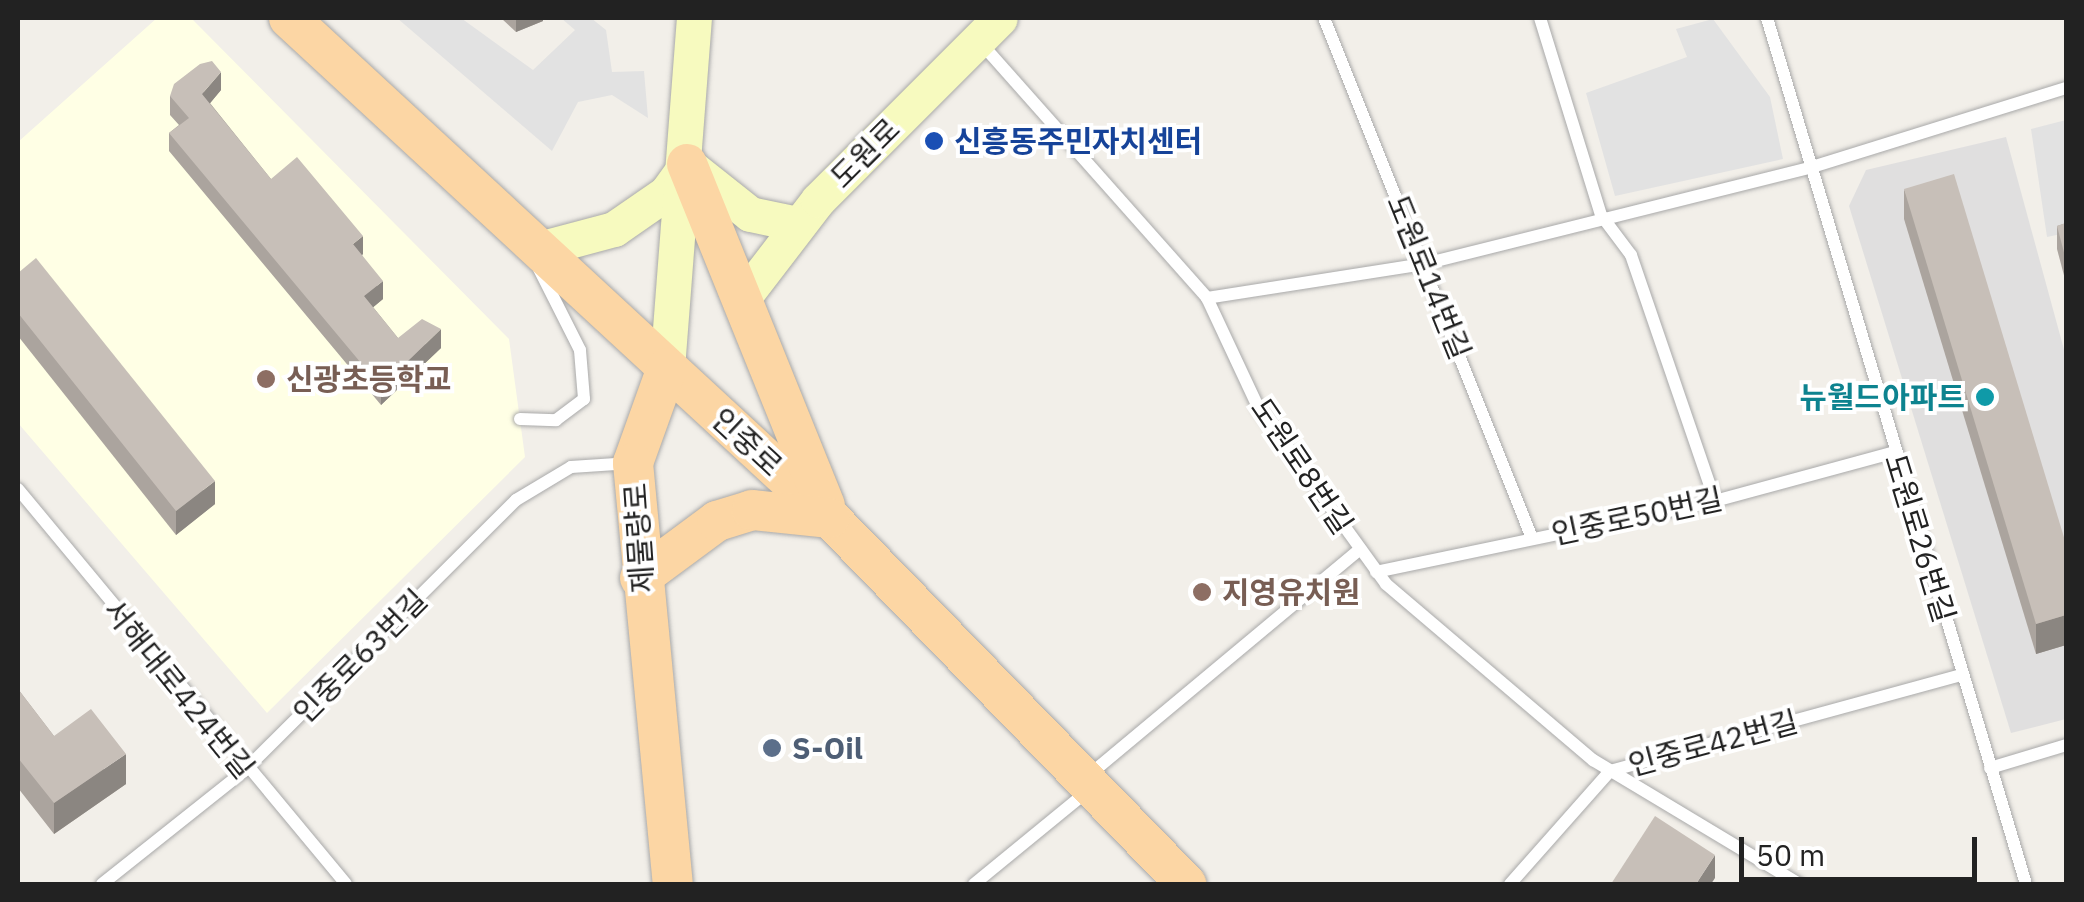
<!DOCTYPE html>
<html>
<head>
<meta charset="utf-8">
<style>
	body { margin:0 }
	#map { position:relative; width:2084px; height:902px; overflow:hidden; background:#f2efe9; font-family:"IBM Plex Sans","Noto Sans KR",sans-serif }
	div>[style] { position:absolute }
	.residential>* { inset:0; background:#e0dfdf }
	.education>* { inset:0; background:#ffffe5 }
	.parking>* { inset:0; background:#e2e2e2 }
	.roads { filter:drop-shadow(0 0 2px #a9a9a9) drop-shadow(0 0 2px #a9a9a9) }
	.lane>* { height:12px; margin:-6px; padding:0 6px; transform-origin:6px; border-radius:6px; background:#fff }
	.secondary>* { height:35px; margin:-17.5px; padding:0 17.5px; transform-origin:17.5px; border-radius:17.5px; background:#f7fabf }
	.primary>* { height:40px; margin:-20px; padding:0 20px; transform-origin:20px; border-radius:20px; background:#fcd6a4 }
	.wall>* { inset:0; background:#aba49e }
	.shaded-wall>* { inset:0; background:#8b8681 }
	.building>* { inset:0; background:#c7bfb8 }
	.dots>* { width:28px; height:28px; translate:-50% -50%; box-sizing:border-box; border:5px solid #fff; border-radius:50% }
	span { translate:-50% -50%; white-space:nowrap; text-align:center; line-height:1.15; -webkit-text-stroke:8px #fff; paint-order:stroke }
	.transit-label { font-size:30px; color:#164399; font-weight:700 }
	.left { translate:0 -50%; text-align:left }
	.street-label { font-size:30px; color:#222 }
	.education-label { font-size:30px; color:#785e54; font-weight:700 }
	.culture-label { font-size:30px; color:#0d838f; font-weight:700 }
	.right { translate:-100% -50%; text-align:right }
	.service-label { font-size:30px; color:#4e5e75; font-weight:700 }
	.frame { position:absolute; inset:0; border:20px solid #222; pointer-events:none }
	.scale { position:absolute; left:1739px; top:837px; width:238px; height:45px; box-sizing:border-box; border:5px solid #222; border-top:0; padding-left:12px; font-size:30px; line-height:35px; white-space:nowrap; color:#222; -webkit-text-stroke:8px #fff; paint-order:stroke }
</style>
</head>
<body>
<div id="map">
	<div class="residential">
		<i style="clip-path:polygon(2006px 137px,2066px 357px,2066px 719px,2011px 733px,1849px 206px,1866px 170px)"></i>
	</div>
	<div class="education">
		<i style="clip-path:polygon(157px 18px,191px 18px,509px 339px,525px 457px,267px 713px,18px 423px,18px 142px)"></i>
	</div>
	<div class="parking">
		<i style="clip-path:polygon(397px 18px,461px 18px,533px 70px,575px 30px,561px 18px,591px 18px,606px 30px,612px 72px,644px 71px,648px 118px,612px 95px,578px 102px,552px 151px)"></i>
		<i style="clip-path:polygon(1713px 19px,1770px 97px,1783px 159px,1615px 196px,1586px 93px,1687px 57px,1676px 29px)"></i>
		<i style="clip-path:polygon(2066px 120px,2066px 233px,2047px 237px,2031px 129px)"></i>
	</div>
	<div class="roads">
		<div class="lane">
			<i style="left:1324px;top:18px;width:560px;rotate:68.2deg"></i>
			<i style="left:1540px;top:18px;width:206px;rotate:72.8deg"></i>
			<i style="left:1601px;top:215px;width:50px;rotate:53.1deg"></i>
			<i style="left:1631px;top:255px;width:260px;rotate:71.1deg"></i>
			<i style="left:1767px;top:18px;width:904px;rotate:73.35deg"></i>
			<i style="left:980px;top:42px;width:342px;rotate:48.4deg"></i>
			<i style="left:1207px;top:298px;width:120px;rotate:64.9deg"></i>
			<i style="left:1258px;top:407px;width:218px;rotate:54.1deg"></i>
			<i style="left:1386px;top:584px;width:272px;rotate:40.4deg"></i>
			<i style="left:1593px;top:760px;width:240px;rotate:31deg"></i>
			<i style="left:1207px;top:298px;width:220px;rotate:-8.9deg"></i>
			<i style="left:1424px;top:264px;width:397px;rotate:-14deg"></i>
			<i style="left:1809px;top:168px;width:269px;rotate:-17.3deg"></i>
			<i style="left:520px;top:419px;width:36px;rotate:2deg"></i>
			<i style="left:556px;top:420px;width:35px;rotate:-37deg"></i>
			<i style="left:584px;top:399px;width:49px;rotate:-94.7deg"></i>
			<i style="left:580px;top:350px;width:91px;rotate:-116.8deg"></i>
			<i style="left:18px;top:489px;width:513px;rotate:50.29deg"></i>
			<i style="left:1376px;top:572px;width:346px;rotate:-11.8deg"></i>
			<i style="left:1715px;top:501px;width:187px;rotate:-15.2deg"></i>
			<i style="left:1990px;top:768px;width:79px;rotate:-16.8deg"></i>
			<i style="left:1089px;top:775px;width:353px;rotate:-39.8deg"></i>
			<i style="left:102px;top:884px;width:181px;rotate:-38.5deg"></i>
			<i style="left:244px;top:771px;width:384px;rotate:-44.9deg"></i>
			<i style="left:516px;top:500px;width:64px;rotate:-31deg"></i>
			<i style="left:571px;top:467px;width:60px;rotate:-3.8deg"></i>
			<i style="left:974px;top:884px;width:149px;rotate:-39.3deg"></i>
			<i style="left:1510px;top:884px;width:151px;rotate:-48.5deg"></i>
			<i style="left:1610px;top:771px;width:365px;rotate:-15.3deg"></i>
		</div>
		<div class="secondary">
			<i style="left:687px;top:164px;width:80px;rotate:38.4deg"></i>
			<i style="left:750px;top:214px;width:48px;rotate:12deg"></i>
			<i style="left:539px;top:249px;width:78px;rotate:-14.9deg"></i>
			<i style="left:614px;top:229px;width:63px;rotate:-34.7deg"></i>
			<i style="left:666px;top:193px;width:36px;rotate:-54deg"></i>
			<i style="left:742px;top:299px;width:125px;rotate:-52.5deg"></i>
			<i style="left:818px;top:200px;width:257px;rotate:-45deg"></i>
			<i style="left:667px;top:368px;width:351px;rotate:-85.6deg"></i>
		</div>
		<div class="primary">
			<i style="left:289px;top:18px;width:737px;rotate:42.74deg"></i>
			<i style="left:830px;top:518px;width:511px;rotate:45.79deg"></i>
			<i style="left:687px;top:164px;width:368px;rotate:68deg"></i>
			<i style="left:667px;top:368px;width:101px;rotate:109.7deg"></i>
			<i style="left:633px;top:463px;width:423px;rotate:84.6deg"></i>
			<i style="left:640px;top:578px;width:96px;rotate:-36.5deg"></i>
			<i style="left:717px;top:521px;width:37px;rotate:-17deg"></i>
			<i style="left:752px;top:510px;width:78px;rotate:5.9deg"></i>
		</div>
	</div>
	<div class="wall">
		<i style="clip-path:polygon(501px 18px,543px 18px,543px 21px,516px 32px)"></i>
		<i style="clip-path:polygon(221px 90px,210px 103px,271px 179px,363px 254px,362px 255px,383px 299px,373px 307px,398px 338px,441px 348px,381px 405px,169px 151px,169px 133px,179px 125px,170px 115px,170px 96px)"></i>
		<i style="clip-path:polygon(1904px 189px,2066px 544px,2066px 645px,2036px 654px,1904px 219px)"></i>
		<i style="clip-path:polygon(2066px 223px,2066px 283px,2057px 249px,2057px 226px)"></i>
		<i style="clip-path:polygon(18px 273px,215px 504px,176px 535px,18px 336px)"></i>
		<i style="clip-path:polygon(18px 689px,54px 736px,126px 784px,54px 834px,18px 788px)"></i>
	</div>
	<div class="shaded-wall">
		<i style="clip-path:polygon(516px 18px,543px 18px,543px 21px,516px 32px)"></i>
		<i style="clip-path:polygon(221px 72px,221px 90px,202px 113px,202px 94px)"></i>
		<i style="clip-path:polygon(363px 236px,363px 254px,353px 263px,353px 244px)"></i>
		<i style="clip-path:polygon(383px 281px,383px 299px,364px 315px,364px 296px)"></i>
		<i style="clip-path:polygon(441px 329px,441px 348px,381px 405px,381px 387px)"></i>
		<i style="clip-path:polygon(215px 481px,215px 504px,176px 535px,176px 511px)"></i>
		<i style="clip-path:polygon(2066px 615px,2066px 645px,2036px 654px,2036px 624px)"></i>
		<i style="clip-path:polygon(126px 754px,126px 784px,54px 834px,54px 803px)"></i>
		<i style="clip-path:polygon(1715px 855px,1715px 878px,1711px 884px,1696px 884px)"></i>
	</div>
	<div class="building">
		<i style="clip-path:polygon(212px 61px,221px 72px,202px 94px,271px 179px,297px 157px,363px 236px,353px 244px,383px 281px,364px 296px,398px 338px,422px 319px,441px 329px,381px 387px,169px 133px,189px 118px,170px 96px,174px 84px,200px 64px)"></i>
		<i style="clip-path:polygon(1954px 174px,2066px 544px,2066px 615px,2036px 624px,1904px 189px)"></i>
		<i style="clip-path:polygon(2066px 223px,2066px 260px,2057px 226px)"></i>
		<i style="clip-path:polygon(36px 258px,215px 481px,176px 511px,18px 313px,18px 273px)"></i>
		<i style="clip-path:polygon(18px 689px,54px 736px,91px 709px,126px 754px,54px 803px,18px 758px)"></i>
		<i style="clip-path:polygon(1655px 816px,1715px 855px,1696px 884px,1611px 884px)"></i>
	</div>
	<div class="dots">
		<i style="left:934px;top:141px;background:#1a4fb4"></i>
		<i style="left:266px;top:379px;background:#8d6e63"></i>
		<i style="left:1985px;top:397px;background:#0f9aa8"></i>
		<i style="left:1202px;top:592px;background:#8d6e63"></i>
		<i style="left:772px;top:748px;background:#5c6f8a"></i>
	</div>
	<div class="transit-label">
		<span class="left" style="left:954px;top:141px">신흥동주민자치센터</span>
	</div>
	<div class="street-label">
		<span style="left:865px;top:153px;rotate:-45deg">도원로</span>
		<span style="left:1429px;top:277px;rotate:68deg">도원로14번길</span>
		<span style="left:747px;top:442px;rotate:43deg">인중로</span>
		<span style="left:1302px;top:466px;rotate:56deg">도원로8번길</span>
		<span style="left:1637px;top:516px;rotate:-12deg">인중로50번길</span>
		<span style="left:639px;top:538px;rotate:-94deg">제물량로</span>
		<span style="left:1920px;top:538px;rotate:73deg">도원로26번길</span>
		<span style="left:360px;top:656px;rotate:-45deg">인중로63번길</span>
		<span style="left:179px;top:689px;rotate:51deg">서해대로424번길</span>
		<span style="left:1713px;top:743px;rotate:-15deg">인중로42번길</span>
	</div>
	<div class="education-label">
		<span class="left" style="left:286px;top:379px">신광초등학교</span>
		<span class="left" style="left:1222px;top:592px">지영유치원</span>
	</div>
	<div class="culture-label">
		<span class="right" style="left:1965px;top:397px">뉴월드아파트</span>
	</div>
	<div class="service-label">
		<span class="left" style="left:792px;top:748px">S-Oil</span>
	</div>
	<div class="frame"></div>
	<div class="scale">50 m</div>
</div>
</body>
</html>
